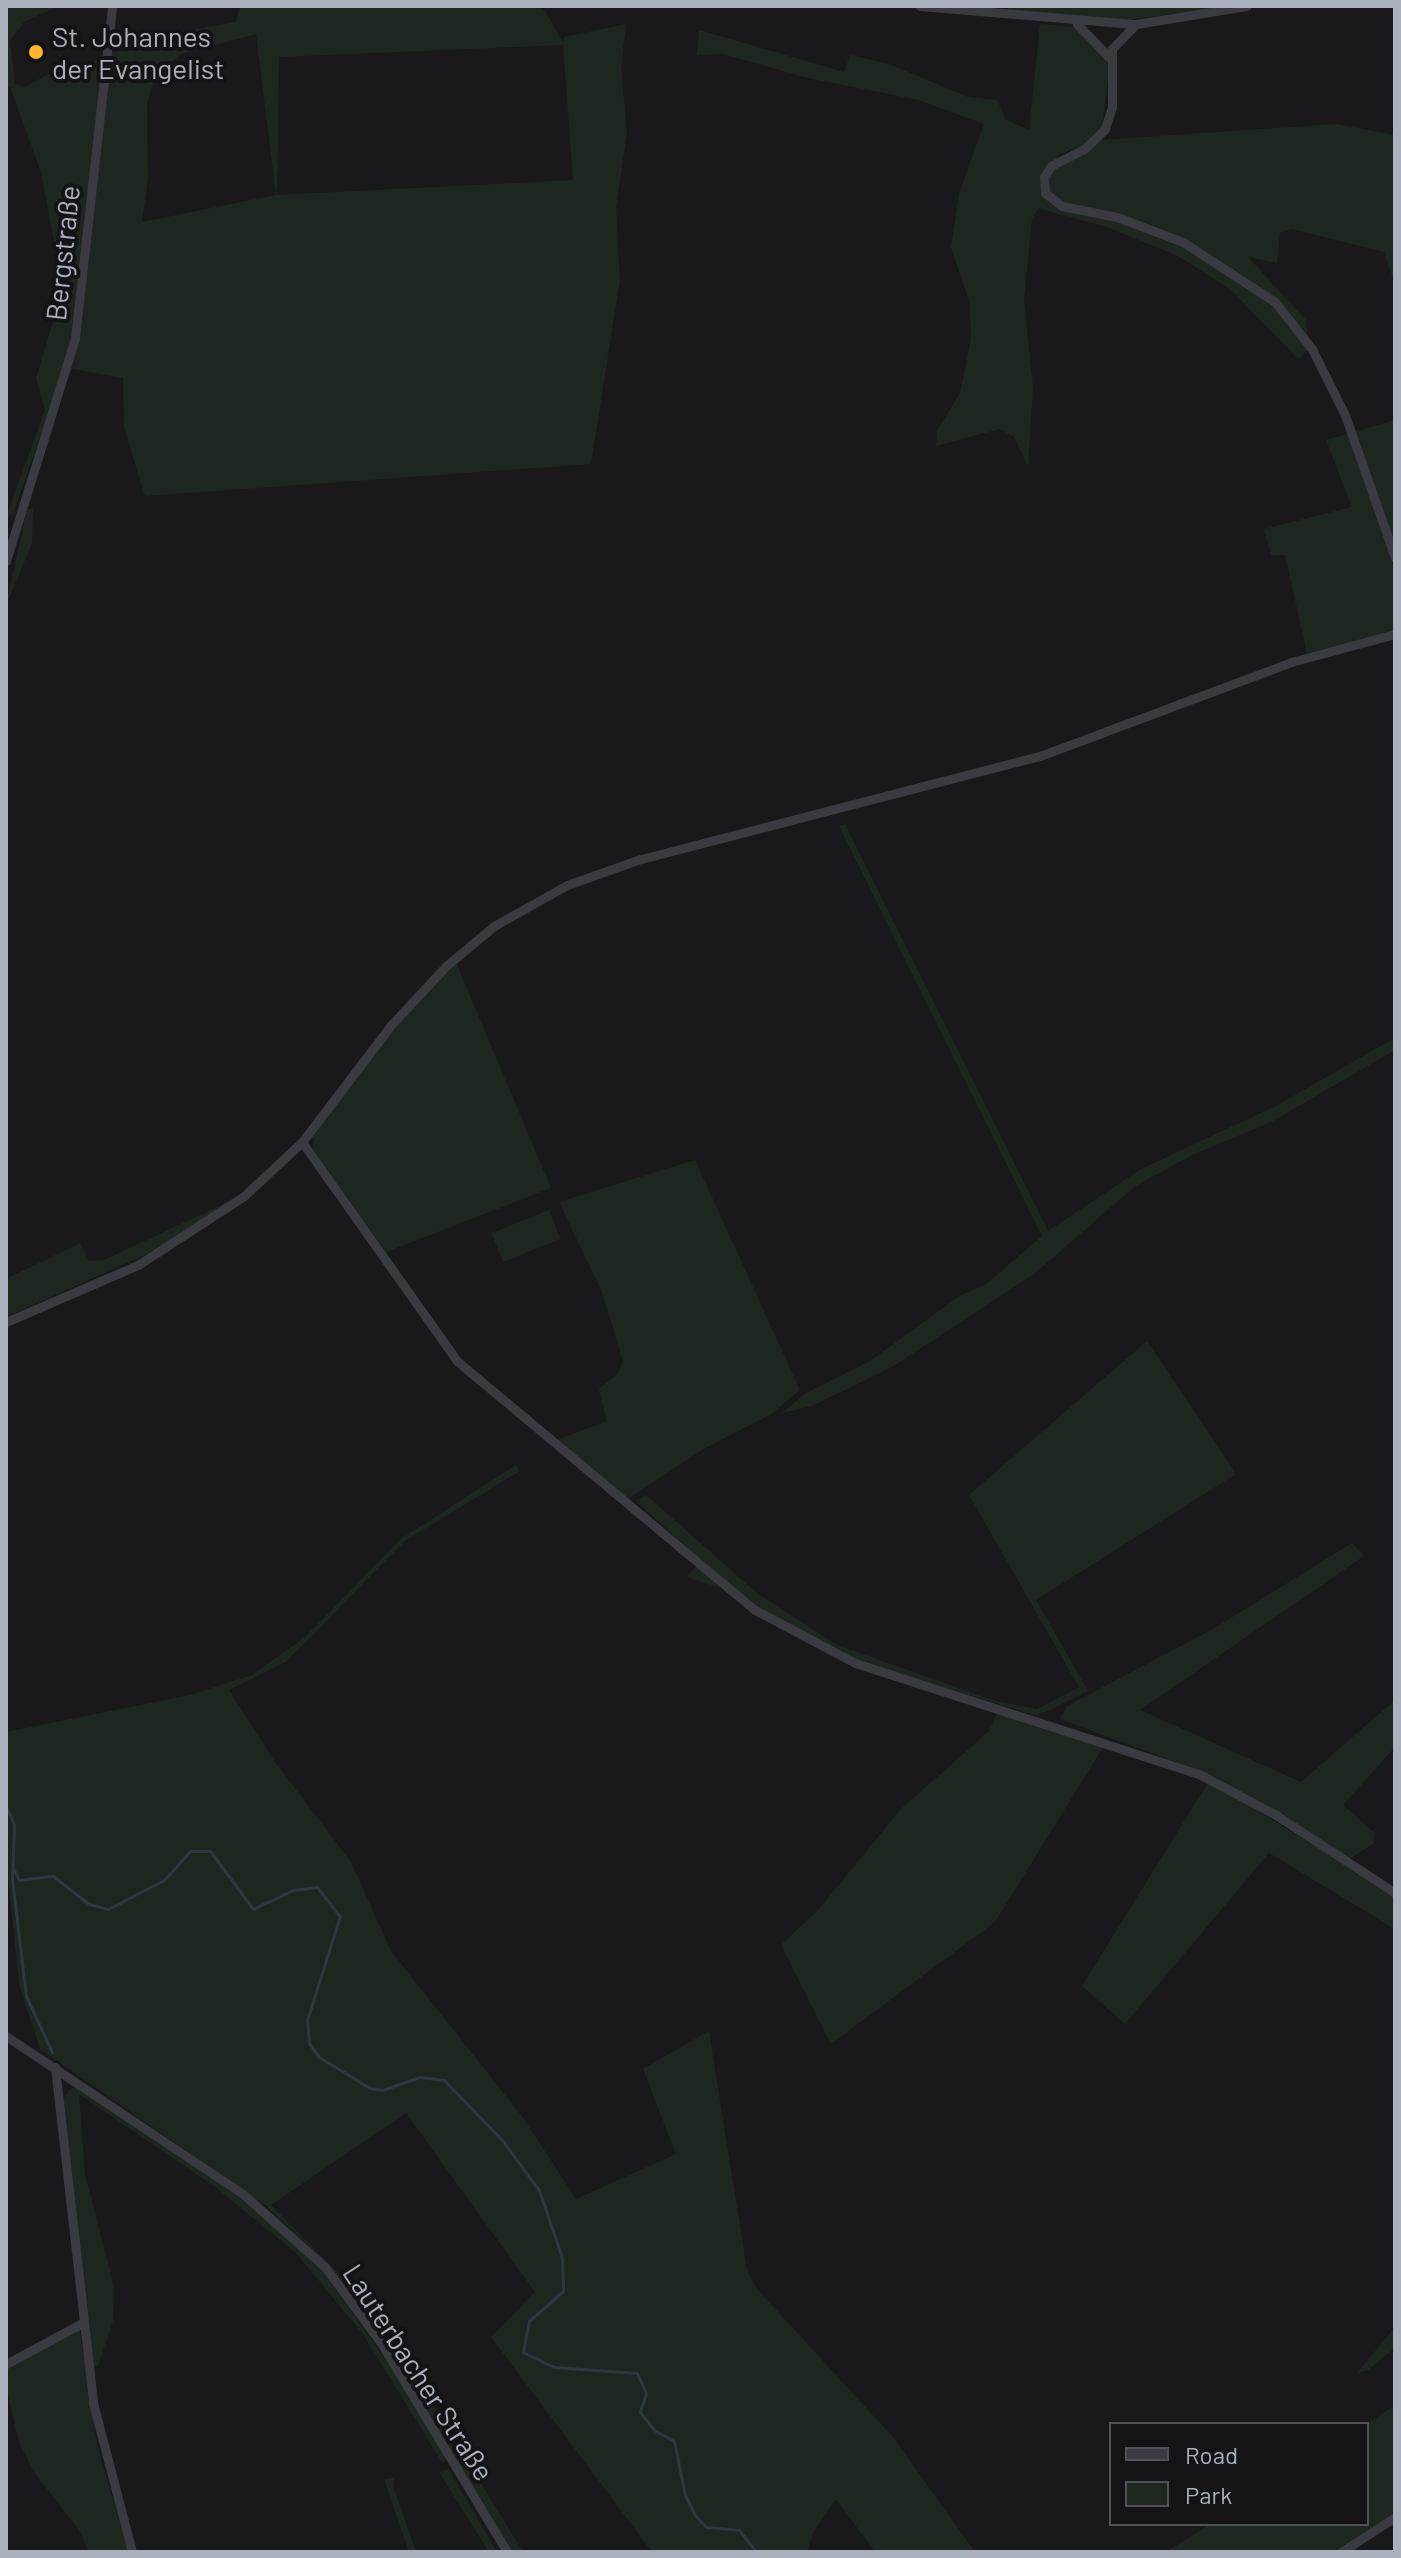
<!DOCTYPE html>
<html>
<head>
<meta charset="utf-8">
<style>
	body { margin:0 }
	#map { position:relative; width:1401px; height:2558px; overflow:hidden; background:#19191b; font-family:Barlow,sans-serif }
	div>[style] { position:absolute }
	.green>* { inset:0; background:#1e271f; transform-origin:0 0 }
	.stream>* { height:3px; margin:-1.5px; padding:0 1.5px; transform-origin:1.5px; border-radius:1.5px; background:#2d3840 }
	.street>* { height:9px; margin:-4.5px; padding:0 4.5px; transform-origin:4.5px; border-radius:4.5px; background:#393b40 }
	.dots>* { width:22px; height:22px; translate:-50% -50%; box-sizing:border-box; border:4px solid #141416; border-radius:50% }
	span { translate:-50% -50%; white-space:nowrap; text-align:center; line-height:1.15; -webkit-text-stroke:8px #141416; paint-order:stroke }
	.poi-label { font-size:28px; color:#aab0bc }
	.left { translate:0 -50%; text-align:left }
	.street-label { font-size:28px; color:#aab0bc }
	.frame { position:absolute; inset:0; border:8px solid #aab0bc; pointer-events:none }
	.legend { position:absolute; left:1109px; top:2422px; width:260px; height:104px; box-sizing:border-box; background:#141416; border:2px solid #505258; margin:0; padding:10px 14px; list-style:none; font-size:24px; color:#aab0bc }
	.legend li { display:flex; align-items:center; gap:16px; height:40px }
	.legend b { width:40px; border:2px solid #505258 }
</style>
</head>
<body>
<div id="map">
	<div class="green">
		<i style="clip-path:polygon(evenodd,6px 6px,58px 6px,24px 22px,10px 41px,15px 84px,25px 87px,61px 67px,59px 53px,80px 74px,103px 54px,140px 48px,167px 34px,236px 22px,240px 6px,536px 6px,546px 12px,563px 43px,564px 37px,626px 24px,621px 68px,627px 134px,616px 207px,620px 280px,591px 464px,145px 496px,124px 427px,123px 378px,73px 369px,60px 379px,13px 514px,6px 517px,45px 410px,36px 378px,53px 322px,58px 262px,41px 172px,10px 87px,6px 88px,6px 6px,256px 34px,276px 195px,142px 222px,148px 179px,147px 104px,155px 76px,181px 54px,256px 34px,6px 6px,563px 45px,573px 180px,277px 195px,279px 57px,563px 45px)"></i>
		<i style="clip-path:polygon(1008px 6px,1227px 6px,1121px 21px,1008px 12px)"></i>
		<i style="clip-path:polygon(1040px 24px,1075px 27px,1104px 54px,1109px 70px,1102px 127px,1085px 144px,1057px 156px,1057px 164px,1100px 140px,1336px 124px,1395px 135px,1395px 284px,1384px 252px,1292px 229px,1280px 233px,1277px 263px,1248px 257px,1306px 320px,1309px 349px,1298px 359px,1230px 289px,1178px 256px,1107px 227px,1038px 208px,1032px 219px,1024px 299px,1033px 388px,1028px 466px,1014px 437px,1000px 429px,936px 446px,937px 431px,960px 393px,971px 339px,970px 303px,951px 248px,959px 193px,984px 124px,919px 100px,808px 78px,723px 54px,697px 55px,699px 30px,844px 72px,850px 55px,889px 64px,968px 97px,997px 100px,1006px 120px,1029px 130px)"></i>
		<i style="clip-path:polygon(1395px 420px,1395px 550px,1354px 432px)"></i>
		<i style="clip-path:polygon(1348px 434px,1395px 571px,1395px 631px,1307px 653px,1285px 555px,1271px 555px,1264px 529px,1352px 507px,1326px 440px)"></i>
		<i style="clip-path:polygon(27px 509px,33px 509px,32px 544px,6px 605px)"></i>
		<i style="clip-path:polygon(845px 824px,1048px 1231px,1141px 1169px,1276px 1106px,1395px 1038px,1395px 1050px,1273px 1121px,1190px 1156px,1134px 1187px,1034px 1274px,892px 1367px,812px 1406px,782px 1413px,806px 1393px,870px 1361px,961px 1295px,985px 1285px,1042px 1236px,839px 826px)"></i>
		<i style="clip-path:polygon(455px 960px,551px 1188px,386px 1252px,313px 1149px,312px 1132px,401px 1019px)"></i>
		<i style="clip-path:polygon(695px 1160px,800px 1390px,770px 1415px,705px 1448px,628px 1499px,552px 1442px,607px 1421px,599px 1389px,618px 1373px,623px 1361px,602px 1292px,559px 1202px)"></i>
		<i style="clip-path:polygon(228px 1202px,160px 1248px,6px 1317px,6px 1279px,80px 1243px,89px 1261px,104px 1260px)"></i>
		<i style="left:549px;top:1210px;width:31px;height:62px;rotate:68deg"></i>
		<i style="clip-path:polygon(1147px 1341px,1236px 1474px,1036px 1600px,1088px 1691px,1037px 1716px,850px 1658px,724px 1589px,687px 1577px,701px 1560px,636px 1501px,646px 1495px,758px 1594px,837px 1645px,992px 1700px,1037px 1709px,1079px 1687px,969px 1495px)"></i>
		<i style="clip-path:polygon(516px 1465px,520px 1471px,405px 1541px,286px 1662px,229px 1690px,275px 1762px,351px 1862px,391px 1951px,524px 2119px,576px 2199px,676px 2154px,643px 2069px,709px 2031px,747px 2270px,756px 2288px,893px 2437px,975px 2552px,875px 2552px,836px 2499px,814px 2531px,807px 2552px,652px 2552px,491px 2337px,535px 2292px,406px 2113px,271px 2205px,346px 2281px,395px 2342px,523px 2552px,512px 2552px,385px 2341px,328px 2264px,266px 2206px,40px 2049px,19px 1985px,8px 1875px,6px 1732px,190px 1695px,252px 1675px,304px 1638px,401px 1539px)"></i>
		<i style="clip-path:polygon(1352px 1543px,1364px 1556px,1140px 1710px,1301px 1782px,1395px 1700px,1395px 1747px,1343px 1805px,1375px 1833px,1373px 1844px,1349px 1859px,1200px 1771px,1060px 1719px,1067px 1706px,1213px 1629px)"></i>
		<i style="clip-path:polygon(998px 1712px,1105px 1744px,995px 1922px,831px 2044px,781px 1945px,818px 1910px,902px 1808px,989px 1731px)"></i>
		<i style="clip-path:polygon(1209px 1781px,1395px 1895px,1395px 1929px,1269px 1853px,1125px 2024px,1082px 1986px)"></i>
		<i style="clip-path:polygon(79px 2088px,241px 2197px,322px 2270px,409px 2393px,446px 2458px,443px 2464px,363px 2334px,297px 2254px,218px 2189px,79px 2094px,85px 2174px,114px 2287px,113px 2321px,98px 2366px,90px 2366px,62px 2101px,70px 2089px)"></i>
		<i style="clip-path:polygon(79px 2326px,97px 2444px,128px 2552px,89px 2552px,79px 2530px,33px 2471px,19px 2442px,6px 2387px,6px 2367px)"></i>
		<i style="clip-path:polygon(1395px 2327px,1395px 2348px,1367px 2371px,1357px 2373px)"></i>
		<i style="clip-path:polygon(1395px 2405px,1395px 2513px,1337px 2552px,1166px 2552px,1210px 2524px,1367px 2524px,1367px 2424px)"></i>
		<i style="clip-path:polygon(449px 2469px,460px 2489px,497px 2552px,489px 2552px,439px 2472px)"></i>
		<i style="clip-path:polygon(394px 2478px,394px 2489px,416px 2552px,409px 2552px,384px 2479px)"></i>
	</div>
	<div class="stream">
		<i style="left:6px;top:1806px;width:21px;rotate:67deg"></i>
		<i style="left:14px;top:1825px;width:54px;rotate:92.1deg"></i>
		<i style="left:12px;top:1879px;width:118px;rotate:83.2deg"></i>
		<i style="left:26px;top:1996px;width:62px;rotate:65.1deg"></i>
		<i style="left:13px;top:1868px;width:13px;rotate:63deg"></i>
		<i style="left:19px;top:1880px;width:34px;rotate:-7deg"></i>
		<i style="left:53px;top:1876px;width:46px;rotate:37.9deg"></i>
		<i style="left:89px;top:1904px;width:20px;rotate:15deg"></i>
		<i style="left:108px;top:1909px;width:63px;rotate:-27.4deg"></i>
		<i style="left:164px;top:1880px;width:39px;rotate:-48deg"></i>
		<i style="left:190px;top:1851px;width:20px"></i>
		<i style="left:210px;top:1851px;width:72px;rotate:53.4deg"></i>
		<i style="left:253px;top:1909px;width:44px;rotate:-25.4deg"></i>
		<i style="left:293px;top:1890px;width:24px;rotate:-7deg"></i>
		<i style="left:317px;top:1887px;width:37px;rotate:52deg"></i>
		<i style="left:340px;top:1916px;width:109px;rotate:107.6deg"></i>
		<i style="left:307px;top:2020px;width:23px;rotate:85deg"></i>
		<i style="left:309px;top:2043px;width:17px;rotate:54deg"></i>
		<i style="left:319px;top:2057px;width:60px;rotate:31.3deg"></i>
		<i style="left:370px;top:2088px;width:12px;rotate:9deg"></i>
		<i style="left:382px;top:2090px;width:40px;rotate:-18.9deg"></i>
		<i style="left:420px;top:2077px;width:24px;rotate:7deg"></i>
		<i style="left:444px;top:2080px;width:83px;rotate:46deg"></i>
		<i style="left:502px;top:2140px;width:62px;rotate:53.5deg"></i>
		<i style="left:539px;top:2190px;width:72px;rotate:71.3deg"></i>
		<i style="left:562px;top:2258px;width:33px;rotate:88deg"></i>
		<i style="left:563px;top:2291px;width:45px;rotate:138.6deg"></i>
		<i style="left:529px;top:2321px;width:32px;rotate:101deg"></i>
		<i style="left:523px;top:2352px;width:34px;rotate:26deg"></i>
		<i style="left:554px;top:2367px;width:83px;rotate:4.1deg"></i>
		<i style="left:637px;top:2373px;width:22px;rotate:66deg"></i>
		<i style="left:646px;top:2393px;width:20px;rotate:108deg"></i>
		<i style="left:640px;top:2412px;width:23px;rotate:52deg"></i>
		<i style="left:654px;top:2430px;width:23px;rotate:29deg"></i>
		<i style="left:674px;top:2441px;width:55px;rotate:78.5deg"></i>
		<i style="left:685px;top:2495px;width:22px;rotate:63deg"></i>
		<i style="left:695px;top:2515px;width:16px;rotate:47deg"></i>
		<i style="left:706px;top:2527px;width:33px;rotate:5deg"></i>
		<i style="left:739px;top:2530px;width:28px;rotate:52deg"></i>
	</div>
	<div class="street">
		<i style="left:920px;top:6px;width:217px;rotate:4.8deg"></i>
		<i style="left:1136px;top:24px;width:112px;rotate:-9.2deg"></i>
		<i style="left:1077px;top:24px;width:47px;rotate:45.9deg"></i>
		<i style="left:1136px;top:24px;width:35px;rotate:134deg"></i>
		<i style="left:1112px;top:49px;width:58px;rotate:90deg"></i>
		<i style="left:1112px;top:107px;width:23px;rotate:108deg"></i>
		<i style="left:1105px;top:129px;width:29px;rotate:136deg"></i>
		<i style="left:1084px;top:149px;width:37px;rotate:153deg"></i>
		<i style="left:1051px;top:166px;width:13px;rotate:122deg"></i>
		<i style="left:1044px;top:177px;width:16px;rotate:86deg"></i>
		<i style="left:1045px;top:193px;width:21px;rotate:37deg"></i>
		<i style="left:1062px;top:206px;width:56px;rotate:11.3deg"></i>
		<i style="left:1117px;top:217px;width:71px;rotate:20.7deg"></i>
		<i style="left:1183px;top:242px;width:110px;rotate:33.1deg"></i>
		<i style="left:1275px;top:302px;width:60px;rotate:51.8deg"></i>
		<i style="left:1312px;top:349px;width:74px;rotate:63.4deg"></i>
		<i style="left:1345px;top:415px;width:151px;rotate:70.7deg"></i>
		<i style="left:6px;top:561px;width:233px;rotate:-72.8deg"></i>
		<i style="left:75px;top:338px;width:334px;rotate:-83.6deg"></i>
		<i style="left:302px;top:1142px;width:268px;rotate:54.7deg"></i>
		<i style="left:457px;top:1361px;width:388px;rotate:39.9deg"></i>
		<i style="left:755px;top:1610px;width:113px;rotate:27.9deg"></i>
		<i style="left:855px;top:1663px;width:361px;rotate:17.9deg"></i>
		<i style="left:1199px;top:1774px;width:87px;rotate:28deg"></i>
		<i style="left:1276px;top:1815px;width:142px;rotate:33.2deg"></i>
		<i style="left:6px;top:1322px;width:144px;rotate:-23.4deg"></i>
		<i style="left:138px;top:1265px;width:126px;rotate:-33.1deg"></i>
		<i style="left:244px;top:1196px;width:79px;rotate:-43deg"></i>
		<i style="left:302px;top:1142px;width:147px;rotate:-52.7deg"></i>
		<i style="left:391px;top:1025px;width:81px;rotate:-47deg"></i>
		<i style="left:446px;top:966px;width:62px;rotate:-39.8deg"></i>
		<i style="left:494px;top:926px;width:84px;rotate:-29.3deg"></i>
		<i style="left:567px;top:885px;width:78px;rotate:-19.4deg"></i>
		<i style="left:641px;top:859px;width:412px;rotate:-14.5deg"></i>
		<i style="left:1040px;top:756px;width:268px;rotate:-20.5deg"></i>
		<i style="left:1291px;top:662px;width:108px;rotate:-15.1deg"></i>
		<i style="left:6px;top:2036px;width:285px;rotate:33.7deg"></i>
		<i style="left:243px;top:2194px;width:110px;rotate:41.7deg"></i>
		<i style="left:325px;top:2267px;width:94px;rotate:53.6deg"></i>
		<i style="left:381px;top:2343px;width:244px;rotate:58.9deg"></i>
		<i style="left:55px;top:2067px;width:338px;rotate:83.5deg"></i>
		<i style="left:93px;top:2403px;width:154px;rotate:75.3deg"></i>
		<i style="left:6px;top:2364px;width:86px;rotate:-28.3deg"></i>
		<i style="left:1341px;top:2552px;width:64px;rotate:-32.9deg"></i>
	</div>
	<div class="dots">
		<i style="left:36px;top:52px;background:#feb42d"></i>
	</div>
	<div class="poi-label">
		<span class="left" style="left:52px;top:52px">St. Johannes<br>der Evangelist</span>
	</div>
	<div class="street-label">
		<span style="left:62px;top:253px;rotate:-84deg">Bergstraße</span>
		<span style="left:419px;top:2372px;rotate:57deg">Lauterbacher Straße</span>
	</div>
	<div class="frame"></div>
	<ul class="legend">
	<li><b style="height:10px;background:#393b40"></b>Road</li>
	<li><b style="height:22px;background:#1e271f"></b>Park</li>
	</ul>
</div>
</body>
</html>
